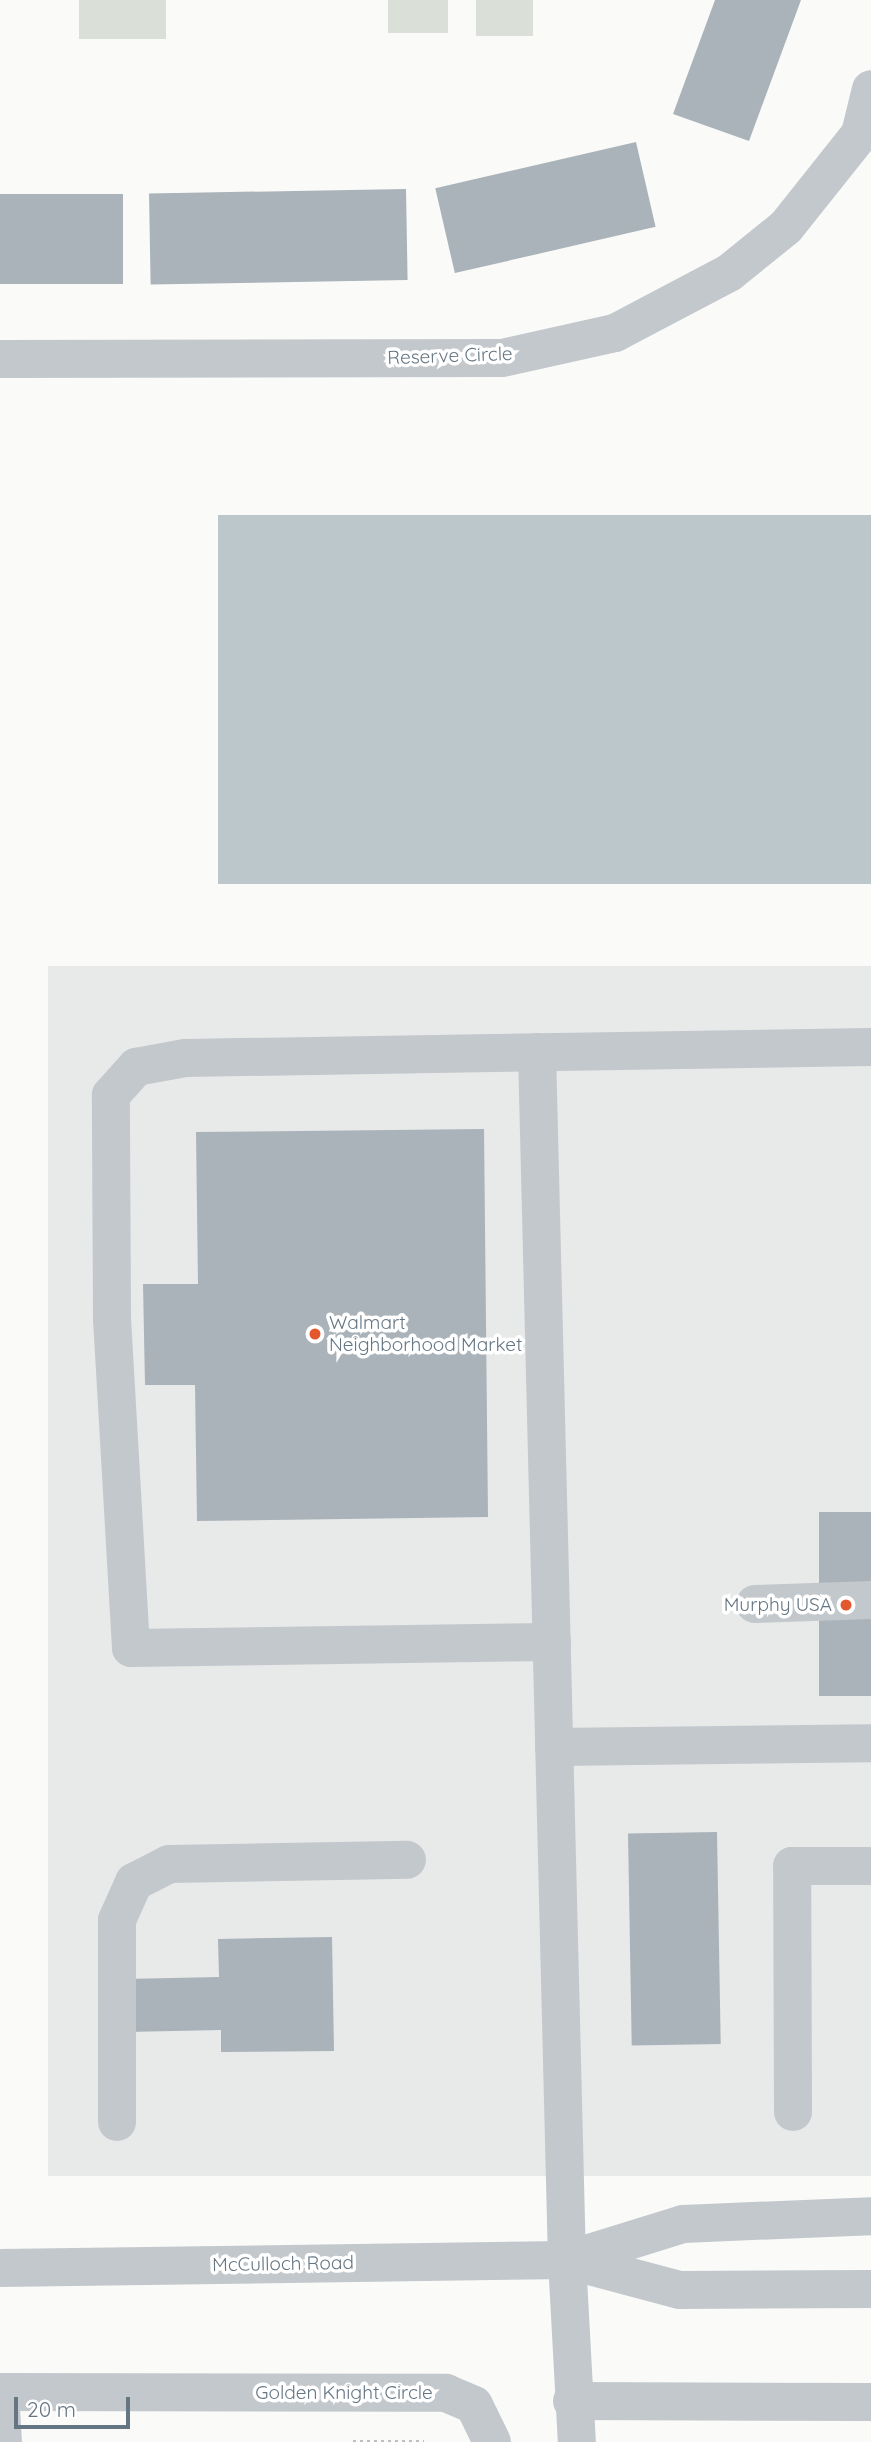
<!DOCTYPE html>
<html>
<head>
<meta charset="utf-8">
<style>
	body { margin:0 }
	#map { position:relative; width:871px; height:2442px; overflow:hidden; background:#fafaf8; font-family:Quicksand,sans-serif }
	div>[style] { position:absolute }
	.built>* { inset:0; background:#e8e9e9; transform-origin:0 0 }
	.green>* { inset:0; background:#dadfd7; transform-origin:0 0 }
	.water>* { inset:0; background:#bbc7cb; transform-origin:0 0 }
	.building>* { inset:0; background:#aab3b9; transform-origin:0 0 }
	.path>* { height:4.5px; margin-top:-2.25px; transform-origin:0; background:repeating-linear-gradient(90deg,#bbbfc2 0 3.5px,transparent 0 7px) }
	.minor>* { height:38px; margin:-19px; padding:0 19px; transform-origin:19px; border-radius:19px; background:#c3c8cc }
	.dots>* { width:19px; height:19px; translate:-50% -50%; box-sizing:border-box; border:4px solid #fff; border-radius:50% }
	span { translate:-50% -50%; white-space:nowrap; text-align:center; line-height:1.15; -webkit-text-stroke:7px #fff; paint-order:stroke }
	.street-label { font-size:19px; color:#657683 }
	.poi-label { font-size:19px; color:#657683 }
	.left { translate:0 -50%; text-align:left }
	.right { translate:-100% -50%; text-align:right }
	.scale { position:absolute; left:14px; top:2397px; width:116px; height:32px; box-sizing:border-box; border:4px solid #657683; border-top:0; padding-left:9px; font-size:21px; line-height:24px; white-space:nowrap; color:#657683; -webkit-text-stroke:5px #fff; paint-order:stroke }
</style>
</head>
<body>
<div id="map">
	<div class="built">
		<i style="left:871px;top:966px;width:1210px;height:823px;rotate:90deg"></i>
	</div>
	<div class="green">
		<i style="left:79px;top:0;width:87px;height:39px"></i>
		<i style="left:388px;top:0;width:60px;height:33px"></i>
		<i style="left:476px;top:0;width:57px;height:36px"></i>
	</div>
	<div class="water">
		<i style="left:871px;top:515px;width:369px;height:653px;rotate:90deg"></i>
	</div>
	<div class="building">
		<i style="clip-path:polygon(715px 0,801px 0,749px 141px,673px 114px)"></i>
		<i style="left:636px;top:142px;width:87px;height:206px;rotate:77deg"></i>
		<i style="left:406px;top:189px;width:91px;height:257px;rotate:89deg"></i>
		<i style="left:123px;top:194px;width:90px;height:123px;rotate:90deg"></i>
		<i style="clip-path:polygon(484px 1129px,488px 1517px,197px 1521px,195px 1385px,145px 1385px,143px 1284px,198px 1284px,196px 1132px)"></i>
		<i style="left:871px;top:1512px;width:184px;height:52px;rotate:90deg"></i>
		<i style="left:717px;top:1832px;width:212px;height:89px;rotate:89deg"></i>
		<i style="clip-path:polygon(332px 1937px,334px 2051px,221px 2052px,221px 2030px,126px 2032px,125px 1979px,219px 1977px,218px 1939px)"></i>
	</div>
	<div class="path">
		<i style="left:353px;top:2442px;width:71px"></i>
	</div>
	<div class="minor">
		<i style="left:0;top:359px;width:502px;rotate:-0.11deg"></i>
		<i style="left:502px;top:358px;width:116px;rotate:-12.5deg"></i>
		<i style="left:615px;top:333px;width:129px;rotate:-27.8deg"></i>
		<i style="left:729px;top:273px;width:73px;rotate:-38.9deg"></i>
		<i style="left:786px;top:227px;width:119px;rotate:-51.5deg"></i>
		<i style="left:860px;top:134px;width:46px;rotate:-76.3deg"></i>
		<i style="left:537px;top:1052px;width:1208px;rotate:88.58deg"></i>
		<i style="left:567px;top:2260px;width:182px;rotate:86.9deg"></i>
		<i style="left:755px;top:1604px;width:116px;rotate:-2deg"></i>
		<i style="left:552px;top:1642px;width:421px;rotate:179.2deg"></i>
		<i style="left:131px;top:1648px;width:332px;rotate:-93.3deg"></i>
		<i style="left:112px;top:1317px;width:222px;rotate:-90.3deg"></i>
		<i style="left:111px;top:1095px;width:38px;rotate:-48deg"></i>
		<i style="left:136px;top:1067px;width:50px;rotate:-10.4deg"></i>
		<i style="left:185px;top:1058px;width:686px;rotate:-0.92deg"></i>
		<i style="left:554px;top:1747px;width:317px;rotate:-0.7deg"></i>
		<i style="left:793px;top:2112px;width:246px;rotate:-90.2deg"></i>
		<i style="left:792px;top:1866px;width:79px"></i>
		<i style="left:117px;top:2122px;width:202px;rotate:-90deg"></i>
		<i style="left:117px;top:1920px;width:42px;rotate:-65.9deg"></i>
		<i style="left:134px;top:1882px;width:39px;rotate:-27deg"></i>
		<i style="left:169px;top:1864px;width:238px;rotate:-1deg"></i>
		<i style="left:567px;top:2260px;width:121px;rotate:-17.2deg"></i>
		<i style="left:683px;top:2224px;width:188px;rotate:-2.4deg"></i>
		<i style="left:0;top:2268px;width:567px;rotate:-0.81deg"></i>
		<i style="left:567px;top:2260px;width:117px;rotate:14.9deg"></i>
		<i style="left:680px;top:2290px;width:191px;rotate:-0.3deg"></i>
		<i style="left:0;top:2392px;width:50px;rotate:86.6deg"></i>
		<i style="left:1px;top:2392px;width:445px;rotate:0.1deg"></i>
		<i style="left:446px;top:2393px;width:30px;rotate:23deg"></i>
		<i style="left:474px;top:2405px;width:41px;rotate:64.1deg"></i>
		<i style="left:572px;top:2401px;width:299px;rotate:0.2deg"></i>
	</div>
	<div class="dots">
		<i style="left:315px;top:1334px;background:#e4572e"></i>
		<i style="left:846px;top:1605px;background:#e4572e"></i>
	</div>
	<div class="street-label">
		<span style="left:450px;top:356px;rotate:-2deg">Reserve Circle</span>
		<span style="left:283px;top:2264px;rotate:-1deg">McCulloch Road</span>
		<span style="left:344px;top:2393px">Golden Knight Circle</span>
	</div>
	<div class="poi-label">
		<span class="left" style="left:329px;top:1334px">Walmart<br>Neighborhood Market</span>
		<span class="right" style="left:832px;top:1605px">Murphy USA</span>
	</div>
	<div class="scale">20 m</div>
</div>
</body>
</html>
